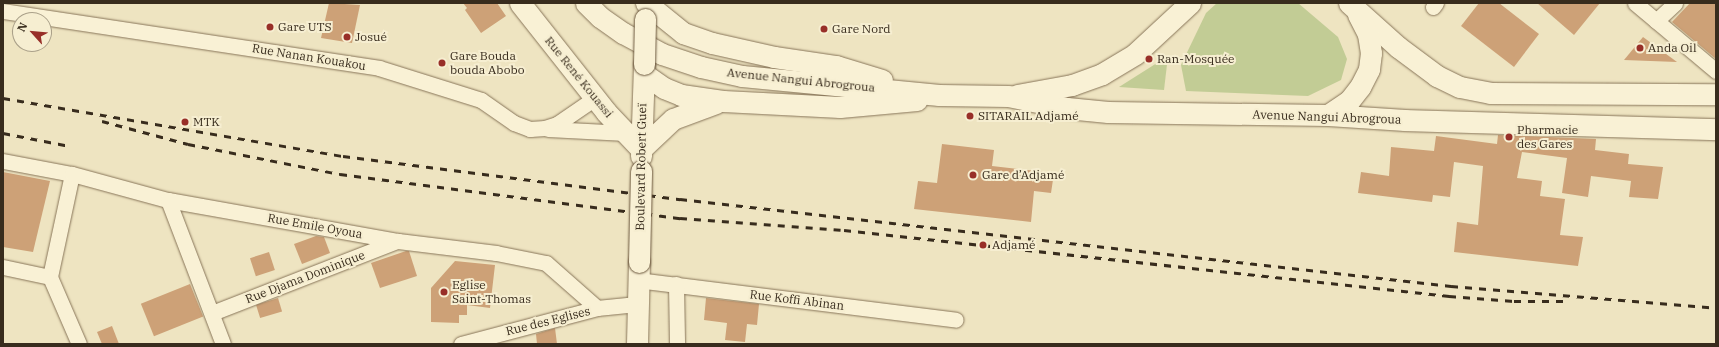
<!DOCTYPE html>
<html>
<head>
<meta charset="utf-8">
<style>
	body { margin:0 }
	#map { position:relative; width:1719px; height:347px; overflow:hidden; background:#eee4c1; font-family:"IBM Plex Serif",serif }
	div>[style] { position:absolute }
	.green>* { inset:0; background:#c2cc95 }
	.building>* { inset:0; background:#cda177; transform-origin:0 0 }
	.roads { filter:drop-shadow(0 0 1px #887559) drop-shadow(0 0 1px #887559) }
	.street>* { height:15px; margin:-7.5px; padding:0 7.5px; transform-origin:7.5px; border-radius:7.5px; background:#f9f1d5 }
	.secondary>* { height:21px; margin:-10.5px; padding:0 10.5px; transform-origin:10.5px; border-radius:10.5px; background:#f9f1d5 }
	.rail>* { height:3px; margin-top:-1.5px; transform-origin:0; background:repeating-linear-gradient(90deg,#382c1d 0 7px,transparent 0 14px) }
	.bridges { filter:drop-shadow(0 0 1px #6a563c) drop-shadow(0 0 1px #6a563c) }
	.secondary-bridge>* { height:21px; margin:-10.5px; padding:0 10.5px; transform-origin:10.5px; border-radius:10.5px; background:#f9f1d5 }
	.dots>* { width:11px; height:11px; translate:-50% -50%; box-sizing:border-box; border:2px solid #f6eed1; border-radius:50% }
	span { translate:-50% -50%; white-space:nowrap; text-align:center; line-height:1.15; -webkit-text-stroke:4px #f6eed1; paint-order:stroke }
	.poi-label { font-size:12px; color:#382c1d }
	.left { translate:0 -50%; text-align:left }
	.street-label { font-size:12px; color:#382c1d }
	.frame { position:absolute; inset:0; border:4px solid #382c1d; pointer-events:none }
	.north { position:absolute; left:12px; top:12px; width:40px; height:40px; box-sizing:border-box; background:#f6eed1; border:1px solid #aaa089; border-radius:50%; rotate:297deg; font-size:11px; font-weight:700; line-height:16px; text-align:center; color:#382c1d }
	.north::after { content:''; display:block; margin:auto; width:14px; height:18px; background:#982f28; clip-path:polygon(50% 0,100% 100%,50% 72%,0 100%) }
</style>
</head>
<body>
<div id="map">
	<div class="green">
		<i style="clip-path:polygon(1217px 3px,1298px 3px,1338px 37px,1347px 59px,1341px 80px,1308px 96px,1186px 91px,1181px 65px,1206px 13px)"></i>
		<i style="clip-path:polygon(1168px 56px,1164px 90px,1119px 87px)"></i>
	</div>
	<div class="building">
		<i style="clip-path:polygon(329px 3px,360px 5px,352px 43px,321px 38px)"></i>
		<i style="clip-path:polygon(463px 3px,497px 3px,506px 16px,481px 33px,465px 10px,467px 8px)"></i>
		<i style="clip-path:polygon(1479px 3px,1499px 3px,1539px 34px,1514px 67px,1461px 26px)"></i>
		<i style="clip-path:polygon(1537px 3px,1600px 3px,1574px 35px)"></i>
		<i style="clip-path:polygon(1690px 3px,1716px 3px,1716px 59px,1672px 22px)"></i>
		<i style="clip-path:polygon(1643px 37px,1677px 62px,1624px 60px)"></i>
		<i style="clip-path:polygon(1498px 135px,1596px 139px,1595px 150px,1629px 154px,1628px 164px,1663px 167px,1658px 199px,1629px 197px,1631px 181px,1591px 176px,1588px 197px,1562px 193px,1567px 158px,1522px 152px,1517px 178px,1542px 181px,1540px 196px,1565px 199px,1560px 235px,1583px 237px,1578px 266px,1454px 252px,1457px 222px,1478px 225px,1483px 166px,1454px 162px,1450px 197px,1433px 195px,1432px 202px,1358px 193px,1361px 172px,1389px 176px,1391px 147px,1434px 151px,1436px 136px,1497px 144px)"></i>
		<i style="clip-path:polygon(942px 144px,994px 150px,992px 166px,1054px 173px,1051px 193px,1034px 191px,1031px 222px,914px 209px,918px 181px,937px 183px)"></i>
		<i style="clip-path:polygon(3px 172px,50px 181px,33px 252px,3px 247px)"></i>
		<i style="clip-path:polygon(316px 236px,324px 237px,330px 253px,302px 264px,294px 244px)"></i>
		<i style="clip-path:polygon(406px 251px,409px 251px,417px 276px,380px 288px,371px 263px)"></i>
		<i style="left:269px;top:252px;width:19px;height:20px;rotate:72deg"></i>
		<i style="clip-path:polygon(455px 261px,495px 265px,490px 308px,467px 305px,467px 315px,459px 315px,459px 323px,431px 322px,431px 288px)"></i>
		<i style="left:190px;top:284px;width:35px;height:53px;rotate:68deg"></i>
		<i style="left:278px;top:298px;width:14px;height:23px;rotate:73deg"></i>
		<i style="clip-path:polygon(706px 298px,759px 304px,757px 325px,747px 324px,745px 342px,725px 340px,727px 323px,704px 320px)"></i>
		<i style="clip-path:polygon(112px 326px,119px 344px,102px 344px,97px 332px)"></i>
		<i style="clip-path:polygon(555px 328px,557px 344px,537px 344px,536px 334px)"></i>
	</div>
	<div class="roads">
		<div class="street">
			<i style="left:1635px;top:3px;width:106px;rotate:40deg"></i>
			<i style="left:1433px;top:7px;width:5px;rotate:-53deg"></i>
			<i style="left:3px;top:11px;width:380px;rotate:8.6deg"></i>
			<i style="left:379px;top:68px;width:107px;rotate:17.4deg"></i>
			<i style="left:481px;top:100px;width:40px;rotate:34.9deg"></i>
			<i style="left:514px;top:123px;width:17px;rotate:21deg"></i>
			<i style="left:530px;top:129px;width:15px;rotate:-4deg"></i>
			<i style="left:545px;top:128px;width:13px;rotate:-18deg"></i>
			<i style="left:557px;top:124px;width:46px;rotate:-34.4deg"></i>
			<i style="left:1656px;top:21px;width:26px;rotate:-43deg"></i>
			<i style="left:548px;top:129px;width:78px;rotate:2.9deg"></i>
			<i style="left:3px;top:161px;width:70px;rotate:10.7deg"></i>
			<i style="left:72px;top:174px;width:105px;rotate:102.1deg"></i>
			<i style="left:50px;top:277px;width:73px;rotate:66.6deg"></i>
			<i style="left:72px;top:174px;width:99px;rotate:15.2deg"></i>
			<i style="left:3px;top:267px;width:48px;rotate:12deg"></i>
			<i style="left:637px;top:280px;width:321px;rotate:7.1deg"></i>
			<i style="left:676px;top:284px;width:60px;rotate:89deg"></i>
			<i style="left:212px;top:313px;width:199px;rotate:-21.3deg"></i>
			<i style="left:223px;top:344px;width:154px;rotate:-110.9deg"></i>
			<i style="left:168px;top:200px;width:234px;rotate:10.1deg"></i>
			<i style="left:398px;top:241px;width:99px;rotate:7deg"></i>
			<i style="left:496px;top:253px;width:51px;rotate:11.3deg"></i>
			<i style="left:546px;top:263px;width:68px;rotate:41.4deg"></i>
			<i style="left:461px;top:344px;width:141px;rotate:-14.8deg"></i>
			<i style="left:597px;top:308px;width:40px;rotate:-5.7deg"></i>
		</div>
		<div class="secondary">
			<i style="left:520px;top:3px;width:139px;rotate:51.7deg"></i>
			<i style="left:606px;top:112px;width:51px;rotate:46.6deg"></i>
			<i style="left:586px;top:3px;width:20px;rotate:45deg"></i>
			<i style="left:600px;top:17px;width:28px;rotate:35deg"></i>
			<i style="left:623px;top:33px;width:44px;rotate:28.3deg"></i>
			<i style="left:662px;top:54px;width:41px;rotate:18.4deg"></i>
			<i style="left:701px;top:67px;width:42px;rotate:12.4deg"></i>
			<i style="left:742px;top:76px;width:198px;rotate:5.5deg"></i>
			<i style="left:939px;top:95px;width:69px;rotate:0.8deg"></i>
			<i style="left:1008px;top:96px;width:60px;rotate:11.5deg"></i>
			<i style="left:1067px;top:108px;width:41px;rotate:5.6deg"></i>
			<i style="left:1108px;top:112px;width:220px;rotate:0.8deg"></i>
			<i style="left:1328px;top:115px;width:77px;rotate:3.7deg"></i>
			<i style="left:1405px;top:120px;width:311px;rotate:1.7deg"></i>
			<i style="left:646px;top:3px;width:48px;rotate:39deg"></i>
			<i style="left:683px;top:33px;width:31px;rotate:19deg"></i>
			<i style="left:712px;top:43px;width:64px;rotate:12.7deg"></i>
			<i style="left:774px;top:57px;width:63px;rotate:8.3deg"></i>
			<i style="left:836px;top:66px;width:48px;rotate:16.9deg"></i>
			<i style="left:1349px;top:3px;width:66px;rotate:41.9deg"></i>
			<i style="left:1398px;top:47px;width:49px;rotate:36.6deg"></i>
			<i style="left:1437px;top:76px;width:25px;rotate:26deg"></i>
			<i style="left:1460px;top:87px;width:31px;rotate:11deg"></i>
			<i style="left:1490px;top:93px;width:226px;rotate:0.3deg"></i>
			<i style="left:644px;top:74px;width:24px;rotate:35deg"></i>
			<i style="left:664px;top:88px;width:18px;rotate:22deg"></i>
			<i style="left:681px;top:95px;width:42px;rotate:8.1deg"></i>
			<i style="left:723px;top:101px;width:117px;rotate:2.9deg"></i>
			<i style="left:840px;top:107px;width:77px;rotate:-5.2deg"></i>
			<i style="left:1017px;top:95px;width:56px;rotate:-10.3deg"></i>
			<i style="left:1072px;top:85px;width:32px;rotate:-20deg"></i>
			<i style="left:1102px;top:74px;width:39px;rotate:-31deg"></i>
			<i style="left:1135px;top:54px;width:75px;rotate:-42.8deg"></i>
			<i style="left:1328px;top:115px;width:25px;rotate:-34deg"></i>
			<i style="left:1349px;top:101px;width:18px;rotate:-52deg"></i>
			<i style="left:1360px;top:87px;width:20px;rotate:-63deg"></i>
			<i style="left:1369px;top:69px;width:16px;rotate:-83deg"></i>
			<i style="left:1371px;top:53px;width:19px;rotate:-99deg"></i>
			<i style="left:1368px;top:34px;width:22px;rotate:-117deg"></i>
			<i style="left:641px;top:149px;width:44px;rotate:-43.2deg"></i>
			<i style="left:673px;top:119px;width:46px;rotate:-20.4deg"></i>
			<i style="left:641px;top:156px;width:92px;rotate:-88.1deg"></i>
			<i style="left:637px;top:344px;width:82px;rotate:-88.6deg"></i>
		</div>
	</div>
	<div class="rail">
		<i style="left:3px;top:98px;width:345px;rotate:9.7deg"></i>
		<i style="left:343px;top:156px;width:340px;rotate:7.3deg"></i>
		<i style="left:680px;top:199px;width:776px;rotate:6.44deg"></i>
		<i style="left:1451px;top:286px;width:266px;rotate:4.7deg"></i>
		<i style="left:102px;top:121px;width:89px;rotate:15deg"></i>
		<i style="left:188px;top:144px;width:155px;rotate:11.2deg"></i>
		<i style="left:340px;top:174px;width:343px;rotate:7.4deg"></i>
		<i style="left:680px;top:218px;width:164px;rotate:4.2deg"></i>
		<i style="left:844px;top:230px;width:609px;rotate:6.23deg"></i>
		<i style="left:1449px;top:296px;width:65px;rotate:4.4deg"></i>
		<i style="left:1514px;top:301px;width:53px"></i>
		<i style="left:3px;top:133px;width:68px;rotate:11deg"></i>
	</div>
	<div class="bridges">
		<div class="secondary-bridge">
			<i style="left:644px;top:64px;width:45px;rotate:-88.7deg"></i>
			<i style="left:639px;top:262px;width:91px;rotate:-88.7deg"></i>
		</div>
	</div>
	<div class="dots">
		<i style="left:270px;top:27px;background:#982f28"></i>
		<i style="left:824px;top:29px;background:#982f28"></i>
		<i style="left:347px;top:37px;background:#982f28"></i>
		<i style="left:1640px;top:48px;background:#982f28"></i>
		<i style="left:1149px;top:59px;background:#982f28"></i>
		<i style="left:442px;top:63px;background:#982f28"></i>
		<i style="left:970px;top:116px;background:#982f28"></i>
		<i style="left:185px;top:122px;background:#982f28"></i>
		<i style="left:1509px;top:137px;background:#982f28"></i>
		<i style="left:973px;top:175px;background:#982f28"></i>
		<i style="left:983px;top:245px;background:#982f28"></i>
		<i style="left:444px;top:292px;background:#982f28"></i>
	</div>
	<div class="poi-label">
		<span class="left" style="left:278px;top:27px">Gare UTS</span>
		<span class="left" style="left:832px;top:29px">Gare Nord</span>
		<span class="left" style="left:355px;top:37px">Josué</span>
		<span class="left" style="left:1648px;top:48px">Anda Oil</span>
		<span class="left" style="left:450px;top:63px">Gare Bouda<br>bouda Abobo</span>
		<span class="left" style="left:1157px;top:59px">Ran-Mosquée</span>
		<span class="left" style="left:978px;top:116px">SITARAIL Adjamé</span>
		<span class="left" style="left:193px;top:122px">MTK</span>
		<span class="left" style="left:1517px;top:137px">Pharmacie<br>des Gares</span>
		<span class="left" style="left:982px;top:175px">Gare d’Adjamé</span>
		<span class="left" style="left:992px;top:245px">Adjamé</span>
		<span class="left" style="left:452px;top:292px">Eglise<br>Saint-Thomas</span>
	</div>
	<div class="street-label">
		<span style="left:309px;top:57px;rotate:9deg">Rue Nanan Kouakou</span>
		<span style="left:579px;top:77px;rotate:51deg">Rue René Kouassi</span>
		<span style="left:801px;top:80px;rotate:6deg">Avenue Nangui Abrogroua</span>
		<span style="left:1327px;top:117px;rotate:2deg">Avenue Nangui Abrogroua</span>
		<span style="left:641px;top:167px;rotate:-89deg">Boulevard Robert Gueï</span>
		<span style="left:315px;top:226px;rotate:10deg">Rue Emile Oyoua</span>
		<span style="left:305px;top:277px;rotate:-21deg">Rue Djama Dominique</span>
		<span style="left:797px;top:300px;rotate:7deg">Rue Koffi Abinan</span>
		<span style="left:548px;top:321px;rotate:-14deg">Rue des Eglises</span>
	</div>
	<div class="frame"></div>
	<div class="north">N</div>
</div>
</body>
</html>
